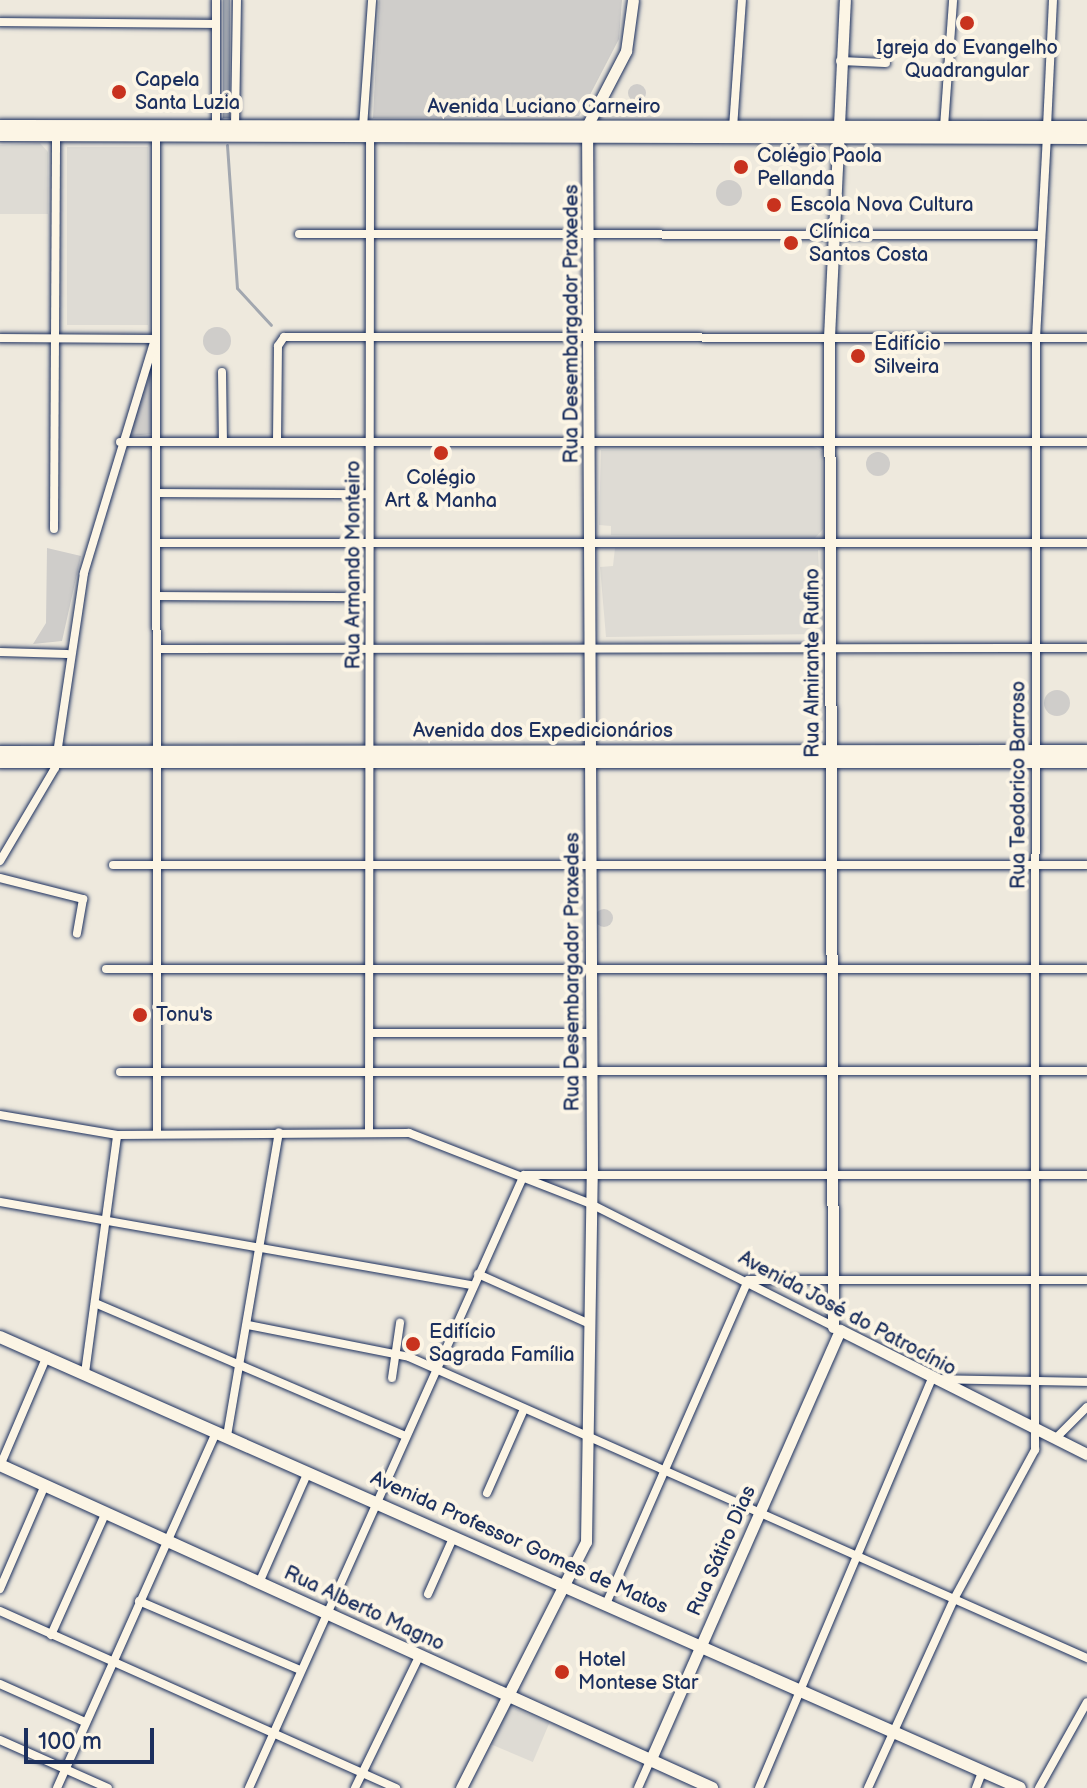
<!DOCTYPE html>
<html>
<head>
<meta charset="utf-8">
<style>
	body { margin:0 }
	#map { position:relative; width:1087px; height:1788px; overflow:hidden; background:#eee9dd; font-family:"Balsamiq Sans",sans-serif }
	div>[style] { position:absolute }
	.built>* { inset:0; background:#dedbd4; transform-origin:0 0 }
	.green>* { inset:0; background:#cfcdca }
	.round { border-radius:50% }
	.water>* { inset:0; background:#a2a7af; transform-origin:0 0 }
	.stream>* { height:3px; margin:-1.5px; padding:0 1.5px; transform-origin:1.5px; border-radius:1.5px; background:#a2a7af }
	.roads { filter:drop-shadow(0 0 2px #1b2f5e) drop-shadow(0 0 2px #1b2f5e) }
	.street>* { height:8px; margin:-4px; padding:0 4px; transform-origin:4px; border-radius:4px; background:#fcf5e5 }
	.secondary>* { height:11px; margin:-5.5px; padding:0 5.5px; transform-origin:5.5px; border-radius:5.5px; background:#fcf5e5 }
	.primary>* { height:12px; margin:-6px; padding:0 6px; transform-origin:6px; border-radius:6px; background:#fcf5e5 }
	.dots>* { width:22px; height:22px; translate:-50% -50%; box-sizing:border-box; border:4px solid #fcf5e5; border-radius:50% }
	span { translate:-50% -50%; white-space:nowrap; text-align:center; line-height:1.15; -webkit-text-stroke:8px #fcf5e5; paint-order:stroke }
	.poi-label { font-size:20px; color:#1b2f5e }
	.left { translate:0 -50%; text-align:left }
	.street-label { font-size:20px; color:#1b2f5e }
	.scale { position:absolute; left:24px; top:1728px; width:130px; height:36px; box-sizing:border-box; border:4px solid #1b2f5e; border-top:0; padding-left:10px; font-size:24px; line-height:28px; white-space:nowrap; color:#1b2f5e; -webkit-text-stroke:6px #fcf5e5; paint-order:stroke }
</style>
</head>
<body>
<div id="map">
	<div class="built">
		<i style="clip-path:polygon(40px 143px,48px 152px,48px 214px,0 214px,0 145px)"></i>
		<i style="left:148px;top:147px;width:178px;height:81px;rotate:90deg"></i>
		<i style="clip-path:polygon(812px 446px,822px 451px,823px 529px,815px 538px,611px 535px,611px 526px,599px 525px,601px 450px)"></i>
		<i style="clip-path:polygon(615px 548px,818px 550px,822px 634px,606px 637px,600px 567px,613px 566px)"></i>
		<i style="left:506px;top:1705px;width:47px;height:42px;rotate:23deg"></i>
	</div>
	<div class="green">
		<i style="clip-path:polygon(379px 0,622px 0,619px 39px,579px 116px,373px 118px)"></i>
		<i class="round" style="left:628px;top:84px;width:18px;height:18px"></i>
		<i class="round" style="left:716px;top:180px;width:26px;height:26px"></i>
		<i class="round" style="left:203px;top:327px;width:28px;height:28px"></i>
		<i style="clip-path:polygon(150px 376px,153px 434px,128px 436px,126px 433px)"></i>
		<i class="round" style="left:866px;top:452px;width:24px;height:24px"></i>
		<i style="clip-path:polygon(47px 548px,81px 556px,62px 641px,33px 644px,46px 623px)"></i>
		<i class="round" style="left:1044px;top:690px;width:26px;height:26px"></i>
		<i class="round" style="left:595px;top:909px;width:18px;height:18px"></i>
	</div>
	<div class="water">
		<i style="left:223px;top:0;width:7px;height:118px"></i>
	</div>
	<div class="stream">
		<i style="left:227px;top:145px;width:143px;rotate:86deg"></i>
		<i style="left:237px;top:288px;width:50px;rotate:47.4deg"></i>
	</div>
	<div class="roads">
		<div class="street">
			<i style="left:216px;top:0;width:126px;rotate:90deg"></i>
			<i style="left:0;top:22px;width:215px;rotate:0.5deg"></i>
			<i style="left:840px;top:61px;width:46px;rotate:2.5deg"></i>
			<i style="left:235px;top:126px;width:126px;rotate:-89.1deg"></i>
			<i style="left:944px;top:127px;width:127px;rotate:-85.9deg"></i>
			<i style="left:1047px;top:127px;width:127px;rotate:-87.3deg"></i>
			<i style="left:733px;top:128px;width:128px;rotate:-86deg"></i>
			<i style="left:156px;top:137px;width:996px;rotate:89.94deg"></i>
			<i style="left:299px;top:234px;width:742px;rotate:0.08deg"></i>
			<i style="left:0;top:338px;width:155px;rotate:0.4deg"></i>
			<i style="left:155px;top:339px;width:245px;rotate:106.9deg"></i>
			<i style="left:84px;top:573px;width:197px;rotate:98.5deg"></i>
			<i style="left:55px;top:768px;width:108px;rotate:120.6deg"></i>
			<i style="left:222px;top:372px;width:69px;rotate:89.2deg"></i>
			<i style="left:277px;top:440px;width:94px;rotate:-89.4deg"></i>
			<i style="left:278px;top:346px;width:11px;rotate:-56deg"></i>
			<i style="left:284px;top:337px;width:803px;rotate:0.07deg"></i>
			<i style="left:120px;top:442px;width:967px"></i>
			<i style="left:158px;top:493px;width:211px;rotate:0.3deg"></i>
			<i style="left:54px;top:529px;width:393px;rotate:-89.7deg"></i>
			<i style="left:159px;top:543px;width:928px"></i>
			<i style="left:158px;top:596px;width:211px;rotate:0.3deg"></i>
			<i style="left:158px;top:649px;width:929px;rotate:-0.06deg"></i>
			<i style="left:0;top:652px;width:67px;rotate:1.7deg"></i>
			<i style="left:113px;top:865px;width:974px"></i>
			<i style="left:0;top:878px;width:86px;rotate:14.2deg"></i>
			<i style="left:83px;top:899px;width:35px;rotate:100deg"></i>
			<i style="left:106px;top:969px;width:981px"></i>
			<i style="left:370px;top:1033px;width:219px"></i>
			<i style="left:120px;top:1072px;width:967px;rotate:-0.06deg"></i>
			<i style="left:0;top:1115px;width:119px;rotate:9.7deg"></i>
			<i style="left:117px;top:1135px;width:292px;rotate:-0.4deg"></i>
			<i style="left:409px;top:1133px;width:195px;rotate:21.3deg"></i>
			<i style="left:591px;top:1204px;width:273px;rotate:26.8deg"></i>
			<i style="left:369px;top:1133px;width:996px;rotate:-89.94deg"></i>
			<i style="left:370px;top:137px;width:12px;rotate:-125deg"></i>
			<i style="left:363px;top:127px;width:127px;rotate:-85.9deg"></i>
			<i style="left:0;top:1202px;width:479px;rotate:10deg"></i>
			<i style="left:478px;top:1274px;width:123px;rotate:24.1deg"></i>
			<i style="left:95px;top:1303px;width:337px;rotate:23.2deg"></i>
			<i style="left:248px;top:1325px;width:164px;rotate:11.2deg"></i>
			<i style="left:409px;top:1357px;width:742px;rotate:23.94deg"></i>
			<i style="left:85px;top:1373px;width:240px;rotate:-82.3deg"></i>
			<i style="left:392px;top:1378px;width:56px;rotate:-81.7deg"></i>
			<i style="left:227px;top:1436px;width:308px;rotate:-80.3deg"></i>
			<i style="left:1055px;top:1439px;width:45px;rotate:-45deg"></i>
			<i style="left:0;top:1466px;width:120px;rotate:-66.9deg"></i>
			<i style="left:487px;top:1493px;width:92px;rotate:-66.2deg"></i>
			<i style="left:259px;top:1583px;width:121px;rotate:-66.2deg"></i>
			<i style="left:0;top:1589px;width:113px;rotate:-66.6deg"></i>
			<i style="left:428px;top:1594px;width:61px;rotate:-65.9deg"></i>
			<i style="left:139px;top:1601px;width:175px;rotate:23.2deg"></i>
			<i style="left:606px;top:1604px;width:354px;rotate:-66.3deg"></i>
			<i style="left:748px;top:1280px;width:339px"></i>
			<i style="left:0;top:1611px;width:434px;rotate:24.1deg"></i>
			<i style="left:51px;top:1635px;width:133px;rotate:-65.9deg"></i>
			<i style="left:0;top:1684px;width:93px;rotate:24.1deg"></i>
			<i style="left:0;top:1740px;width:118px;rotate:24deg"></i>
			<i style="left:57px;top:1788px;width:390px;rotate:-65.9deg"></i>
			<i style="left:249px;top:1788px;width:672px;rotate:-65.84deg"></i>
			<i style="left:524px;top:1175px;width:563px"></i>
			<i style="left:355px;top:1788px;width:146px;rotate:-64deg"></i>
			<i style="left:638px;top:1788px;width:30px;rotate:-66deg"></i>
			<i style="left:759px;top:1788px;width:444px;rotate:-67.1deg"></i>
			<i style="left:932px;top:1379px;width:155px;rotate:1.1deg"></i>
			<i style="left:868px;top:1788px;width:208px;rotate:-65.5deg"></i>
			<i style="left:954px;top:1599px;width:170px;rotate:-61.5deg"></i>
			<i style="left:1035px;top:1450px;width:1112px;rotate:-89.95deg"></i>
			<i style="left:1036px;top:338px;width:200px;rotate:-86.9deg"></i>
			<i style="left:976px;top:1788px;width:17px;rotate:-69deg"></i>
			<i style="left:1039px;top:1788px;width:98px;rotate:-60.8deg"></i>
		</div>
		<div class="secondary">
			<i style="left:833px;top:1327px;width:990px;rotate:-90.23deg"></i>
			<i style="left:829px;top:337px;width:337px;rotate:-87.3deg"></i>
			<i style="left:650px;top:1761px;width:471px;rotate:-66.2deg"></i>
			<i style="left:840px;top:1330px;width:276px;rotate:26.7deg"></i>
			<i style="left:461px;top:1788px;width:276px;rotate:-63.1deg"></i>
			<i style="left:586px;top:1542px;width:368px;rotate:-89.1deg"></i>
			<i style="left:592px;top:1174px;width:1048px;rotate:-90.27deg"></i>
			<i style="left:587px;top:126px;width:85px;rotate:-62.5deg"></i>
			<i style="left:626px;top:51px;width:51px;rotate:-82.2deg"></i>
		</div>
		<div class="primary">
			<i style="left:0;top:126px;width:1087px;rotate:0.05deg"></i>
			<i style="left:0;top:135px;width:1087px;rotate:0.16deg"></i>
			<i style="left:0;top:752px;width:1087px;rotate:-0.05deg"></i>
			<i style="left:0;top:762px;width:1087px"></i>
			<i style="left:0;top:1337px;width:1115px;rotate:23.85deg"></i>
			<i style="left:0;top:1465px;width:782px;rotate:24.4deg"></i>
		</div>
	</div>
	<div class="dots">
		<i style="left:967px;top:23px;background:#c8321e"></i>
		<i style="left:119px;top:92px;background:#c8321e"></i>
		<i style="left:741px;top:167px;background:#c8321e"></i>
		<i style="left:774px;top:205px;background:#c8321e"></i>
		<i style="left:791px;top:243px;background:#c8321e"></i>
		<i style="left:858px;top:356px;background:#c8321e"></i>
		<i style="left:441px;top:453px;background:#c8321e"></i>
		<i style="left:140px;top:1015px;background:#c8321e"></i>
		<i style="left:413px;top:1344px;background:#c8321e"></i>
		<i style="left:562px;top:1672px;background:#c8321e"></i>
	</div>
	<div class="poi-label">
		<span style="left:967px;top:60px">Igreja do Evangelho<br>Quadrangular</span>
		<span class="left" style="left:135px;top:92px">Capela<br>Santa Luzia</span>
		<span class="left" style="left:757px;top:168px">Colégio Paola<br>Pellanda</span>
		<span class="left" style="left:790px;top:205px">Escola Nova Cultura</span>
		<span class="left" style="left:809px;top:244px">Clínica<br>Santos Costa</span>
		<span class="left" style="left:874px;top:356px">Edifício<br>Silveira</span>
		<span style="left:441px;top:490px">Colégio<br>Art &amp; Manha</span>
		<span class="left" style="left:156px;top:1015px">Tonu's</span>
		<span class="left" style="left:429px;top:1344px">Edifício<br>Sagrada Família</span>
		<span class="left" style="left:578px;top:1672px">Hotel<br>Montese Star</span>
	</div>
	<div class="street-label">
		<span style="left:544px;top:107px">Avenida Luciano Carneiro</span>
		<span style="left:572px;top:324px;rotate:-90deg">Rua Desembargador Praxedes</span>
		<span style="left:354px;top:565px;rotate:-90deg">Rua Armando Monteiro</span>
		<span style="left:813px;top:663px;rotate:-90deg">Rua Almirante Rufino</span>
		<span style="left:543px;top:731px">Avenida dos Expedicionários</span>
		<span style="left:1019px;top:785px;rotate:-90deg">Rua Teodorico Barroso</span>
		<span style="left:573px;top:972px;rotate:-90deg">Rua Desembargador Praxedes</span>
		<span style="left:847px;top:1314px;rotate:28deg">Avenida José do Patrocínio</span>
		<span style="left:519px;top:1543px;rotate:24deg">Avenida Professor Gomes de Matos</span>
		<span style="left:722px;top:1551px;rotate:-66deg">Rua Sátiro Dias</span>
		<span style="left:364px;top:1609px;rotate:25deg">Rua Alberto Magno</span>
	</div>
	<div class="scale">100 m</div>
</div>
</body>
</html>
